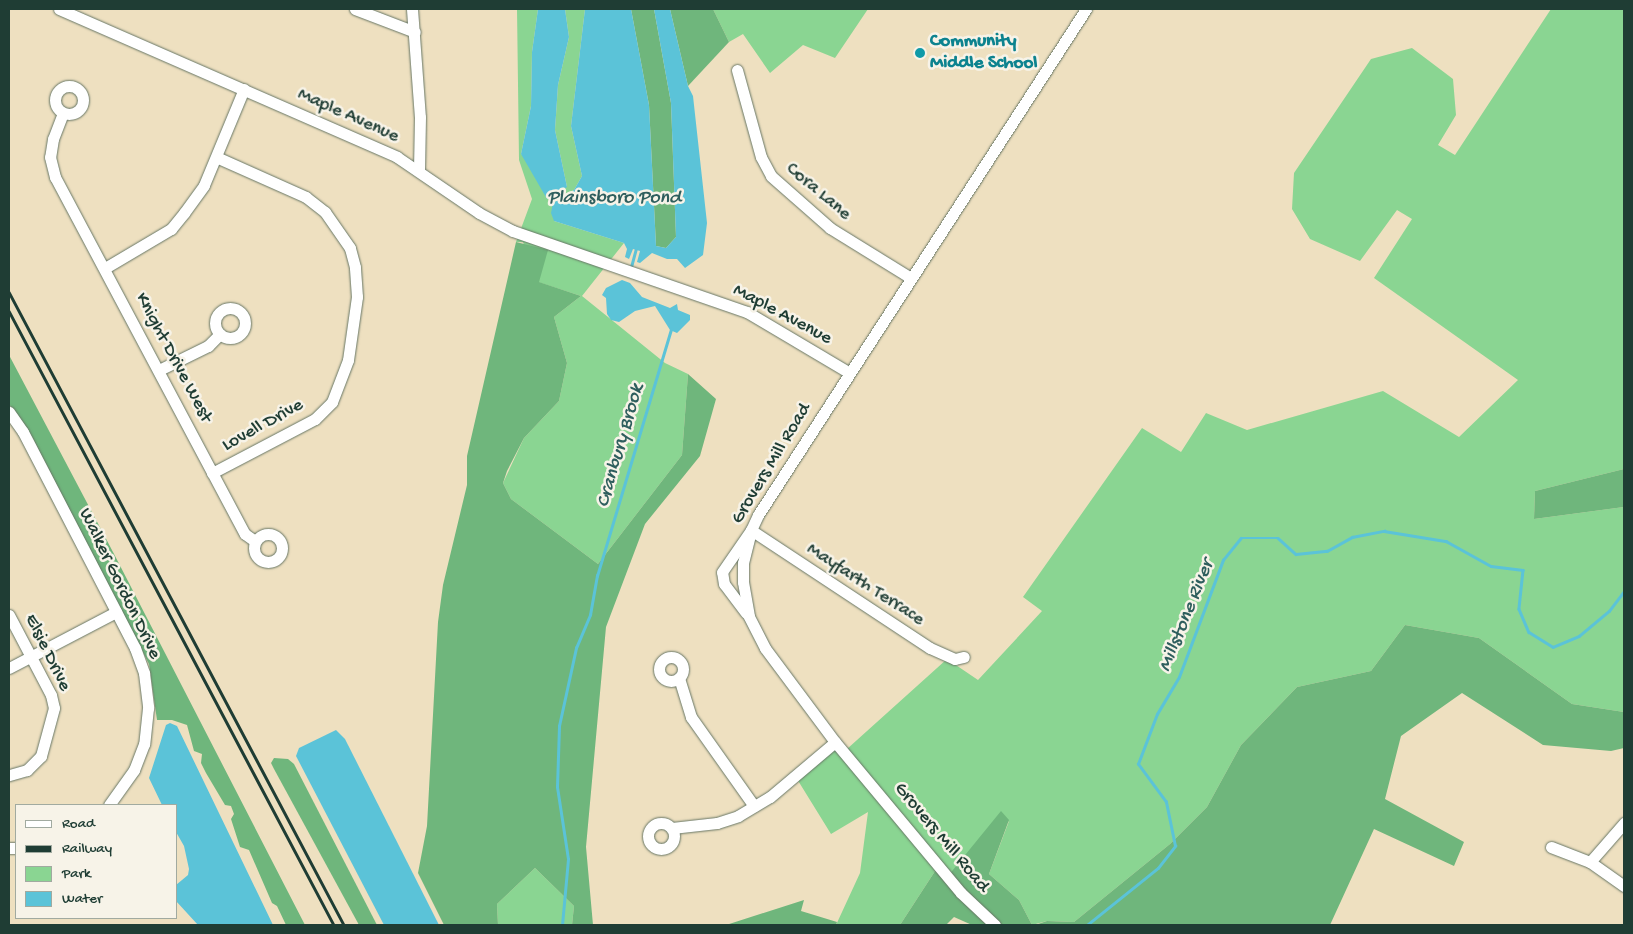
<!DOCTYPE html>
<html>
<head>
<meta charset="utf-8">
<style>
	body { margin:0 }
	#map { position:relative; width:1633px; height:934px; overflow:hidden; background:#eee0c0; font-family:"Gochi Hand",sans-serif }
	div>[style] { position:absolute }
	.green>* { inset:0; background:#8ad592 }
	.forest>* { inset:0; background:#6fb67c }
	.water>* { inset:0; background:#5bc3d8 }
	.stream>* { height:2.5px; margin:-1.25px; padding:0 1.25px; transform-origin:1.25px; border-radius:1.25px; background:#5bc3d8 }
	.roads { filter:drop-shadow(0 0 1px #677665) drop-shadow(0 0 1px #677665) }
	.minor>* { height:11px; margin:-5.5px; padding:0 5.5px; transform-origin:5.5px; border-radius:5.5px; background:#fff }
	.minor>.ring { margin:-5.5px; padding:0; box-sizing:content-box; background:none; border:11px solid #fff; border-radius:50% }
	.rail>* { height:2.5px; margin:-1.25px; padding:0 1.25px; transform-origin:1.25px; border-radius:1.25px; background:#1f3d34 }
	.dots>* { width:14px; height:14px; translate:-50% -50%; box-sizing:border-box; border:2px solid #f7f3e8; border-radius:50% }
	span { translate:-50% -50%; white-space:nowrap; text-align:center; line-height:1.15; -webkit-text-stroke:5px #f7f3e8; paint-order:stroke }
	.culture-label { font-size:19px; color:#0d838f; font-weight:700 }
	.left { translate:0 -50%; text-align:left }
	.street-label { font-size:19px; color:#1f3d34 }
	.water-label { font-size:20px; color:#2e5e5d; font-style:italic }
	.frame { position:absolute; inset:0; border:10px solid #1f3d34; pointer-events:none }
	.legend { position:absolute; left:15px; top:804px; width:162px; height:115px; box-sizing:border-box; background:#f7f3e8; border:1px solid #a1aaa0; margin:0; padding:6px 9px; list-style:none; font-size:15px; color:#1f3d34 }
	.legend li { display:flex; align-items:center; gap:10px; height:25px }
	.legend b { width:25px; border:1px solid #a1aaa0 }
</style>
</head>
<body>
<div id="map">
	<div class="green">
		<i style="clip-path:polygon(517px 9px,538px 9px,532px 52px,531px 106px,521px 154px,567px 187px,555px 130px,558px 85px,569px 37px,565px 9px,585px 9px,571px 126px,582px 176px,574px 190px,565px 194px,554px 221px,624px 243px,582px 296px,665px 363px,688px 374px,682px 455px,598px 564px,511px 499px,503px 483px,524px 438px,559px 401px,567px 363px,554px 317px,581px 296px,538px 282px,523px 242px,516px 242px,532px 199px,519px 160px)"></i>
		<i style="clip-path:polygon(713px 9px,868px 9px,835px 58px,803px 45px,770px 73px,743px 34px,729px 42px)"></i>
		<i style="clip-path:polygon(1551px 9px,1624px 9px,1624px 469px,1535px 491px,1534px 519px,1624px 507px,1624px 712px,1572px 704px,1479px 638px,1405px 625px,1371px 671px,1297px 687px,1241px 745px,1207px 807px,1170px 844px,1074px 922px,1047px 921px,1032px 925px,1019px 900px,989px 874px,1009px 821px,948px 876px,939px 865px,900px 925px,836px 925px,860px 873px,868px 812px,831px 834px,797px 779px,841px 741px,847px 749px,947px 659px,978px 680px,1042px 611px,1023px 597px,1142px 428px,1181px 452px,1206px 413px,1247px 430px,1383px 391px,1459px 437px,1518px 380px,1374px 278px,1412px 219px,1397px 210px,1360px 261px,1310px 239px,1292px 209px,1294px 173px,1371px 59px,1412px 48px,1453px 79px,1456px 115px,1438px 145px,1455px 155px)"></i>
		<i style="clip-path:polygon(535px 868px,574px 906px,572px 925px,498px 925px,497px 904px)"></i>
	</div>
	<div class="forest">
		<i style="clip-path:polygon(631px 9px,654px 9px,671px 103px,676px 237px,666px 248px,656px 246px,649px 105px)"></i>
		<i style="clip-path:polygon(670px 9px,713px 9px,729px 42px,688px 86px)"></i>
		<i style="clip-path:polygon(516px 242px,548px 250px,539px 282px,581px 296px,554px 317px,567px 363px,559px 401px,524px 438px,507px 471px,503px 483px,511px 499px,598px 564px,682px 455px,688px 374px,716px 399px,700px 456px,645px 524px,606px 627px,586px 847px,593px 925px,572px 925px,574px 906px,535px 868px,497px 904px,498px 925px,444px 925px,418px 873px,427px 826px,438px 622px,443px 585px,467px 485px,467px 456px)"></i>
		<i style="clip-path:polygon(9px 355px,113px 552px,305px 925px,286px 925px,277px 906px,272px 903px,249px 850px,240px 847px,231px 819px,234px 814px,231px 806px,225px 805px,206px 773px,201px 763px,202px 754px,194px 751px,187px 725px,172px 720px,157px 720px,149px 664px,33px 439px,9px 404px)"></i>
		<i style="clip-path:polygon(1624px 469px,1624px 507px,1534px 519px,1535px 491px)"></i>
		<i style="clip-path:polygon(1405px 625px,1479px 638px,1572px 704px,1624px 712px,1624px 748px,1611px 751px,1543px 745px,1462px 693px,1401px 736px,1385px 799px,1464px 842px,1454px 866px,1374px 829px,1330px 925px,1035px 925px,1047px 921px,1074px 922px,1170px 844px,1207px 807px,1241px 745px,1297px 687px,1371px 671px)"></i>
		<i style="clip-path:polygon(274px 758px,288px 759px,294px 764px,377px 925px,359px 925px,274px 769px,271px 763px)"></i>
		<i style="clip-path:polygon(1001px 811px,1009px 820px,989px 874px,1019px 900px,1032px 925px,972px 925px,954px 917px,946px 925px,900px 925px,939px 865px,948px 876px)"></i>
		<i style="clip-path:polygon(804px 900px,801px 911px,837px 922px,836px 925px,726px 925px)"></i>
	</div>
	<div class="water">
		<i style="clip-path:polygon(538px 9px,565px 9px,569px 37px,558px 85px,555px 130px,567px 187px,547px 199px,521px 154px,531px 106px,532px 52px)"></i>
		<i style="clip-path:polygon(585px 9px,631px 9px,649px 105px,656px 246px,666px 248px,676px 237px,671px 103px,654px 9px,670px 9px,688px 86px,693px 96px,707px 223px,703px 255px,685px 268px,677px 259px,667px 259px,652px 253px,640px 263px,637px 262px,640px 251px,633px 249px,629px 259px,625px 257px,627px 249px,624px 243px,554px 221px,551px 213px,553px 203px,574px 190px,582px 176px,571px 126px)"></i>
		<i style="clip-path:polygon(622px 280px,630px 283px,642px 297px,670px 308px,677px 304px,678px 310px,690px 315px,690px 320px,677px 333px,670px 330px,655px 306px,635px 311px,619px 322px,611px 320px,607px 314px,606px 298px,602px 295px,606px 288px)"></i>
		<i style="clip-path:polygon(170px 723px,177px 726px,273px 925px,198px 925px,176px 901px,176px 885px,188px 875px,189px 869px,184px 846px,176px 832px,176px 805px,162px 805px,149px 778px,166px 725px)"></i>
		<i style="clip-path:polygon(336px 730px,345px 739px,439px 925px,384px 925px,296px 756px,299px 748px)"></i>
	</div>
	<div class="stream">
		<i style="left:631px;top:267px;width:20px;rotate:-75deg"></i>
		<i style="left:562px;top:925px;width:66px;rotate:-84.8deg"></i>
		<i style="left:568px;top:859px;width:73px;rotate:-98.7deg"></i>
		<i style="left:557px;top:787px;width:61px;rotate:-88.1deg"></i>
		<i style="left:559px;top:726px;width:80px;rotate:-77.7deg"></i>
		<i style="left:576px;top:648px;width:36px;rotate:-67deg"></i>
		<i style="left:590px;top:615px;width:40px;rotate:-80deg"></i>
		<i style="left:597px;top:576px;width:258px;rotate:-73.3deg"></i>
		<i style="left:1087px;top:925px;width:91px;rotate:-38.8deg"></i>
		<i style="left:1158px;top:868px;width:28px;rotate:-52deg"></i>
		<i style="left:1175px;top:846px;width:45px;rotate:-101.6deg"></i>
		<i style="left:1166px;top:802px;width:47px;rotate:-126.4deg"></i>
		<i style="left:1138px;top:764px;width:53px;rotate:-69.2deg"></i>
		<i style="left:1157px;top:714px;width:43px;rotate:-59.3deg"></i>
		<i style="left:1179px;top:677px;width:125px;rotate:-69.4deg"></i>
		<i style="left:1223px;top:560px;width:28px;rotate:-51deg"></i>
		<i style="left:1241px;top:538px;width:37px"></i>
		<i style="left:1278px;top:538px;width:24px;rotate:42deg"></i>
		<i style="left:1296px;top:554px;width:31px;rotate:-6deg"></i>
		<i style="left:1327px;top:551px;width:29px;rotate:-29deg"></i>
		<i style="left:1352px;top:537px;width:33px;rotate:-11deg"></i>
		<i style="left:1384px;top:531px;width:63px;rotate:9.2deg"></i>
		<i style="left:1446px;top:541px;width:51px;rotate:29.1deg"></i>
		<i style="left:1491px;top:566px;width:32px;rotate:7deg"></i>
		<i style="left:1523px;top:570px;width:39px;rotate:96deg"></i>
		<i style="left:1519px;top:609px;width:25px;rotate:67deg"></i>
		<i style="left:1529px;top:632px;width:28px;rotate:32deg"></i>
		<i style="left:1553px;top:647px;width:28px;rotate:-23deg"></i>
		<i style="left:1579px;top:636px;width:39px;rotate:-40deg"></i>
		<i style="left:1609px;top:611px;width:25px;rotate:-53deg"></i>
	</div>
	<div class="roads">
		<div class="minor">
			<i style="left:59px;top:9px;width:369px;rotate:23.6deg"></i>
			<i style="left:397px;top:157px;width:99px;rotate:34.3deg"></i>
			<i style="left:479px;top:213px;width:38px;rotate:28deg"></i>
			<i style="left:513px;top:231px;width:248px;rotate:19.1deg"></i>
			<i style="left:747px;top:312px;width:117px;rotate:30.7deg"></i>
			<i style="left:355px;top:9px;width:64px;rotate:21deg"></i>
			<i style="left:412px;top:9px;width:108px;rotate:85.8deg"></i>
			<i style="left:420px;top:117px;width:52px;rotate:91.1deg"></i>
			<i style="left:737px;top:70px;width:90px;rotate:74.6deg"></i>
			<i style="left:761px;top:157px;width:21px;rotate:62deg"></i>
			<i style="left:771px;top:176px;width:79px;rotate:41.4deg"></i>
			<i style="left:830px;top:228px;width:95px;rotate:31.7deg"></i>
			<i class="ring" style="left:55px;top:86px;width:17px;height:17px"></i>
			<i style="left:63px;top:113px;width:28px;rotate:111deg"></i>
			<i style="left:53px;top:139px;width:18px;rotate:99deg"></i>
			<i style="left:50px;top:157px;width:21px;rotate:76deg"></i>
			<i style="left:55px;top:177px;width:404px;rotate:62deg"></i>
			<i style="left:245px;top:534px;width:12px;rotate:35deg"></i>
			<i style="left:105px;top:268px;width:77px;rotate:-30.6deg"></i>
			<i style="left:171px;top:229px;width:21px;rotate:-51deg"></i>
			<i style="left:184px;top:213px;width:34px;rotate:-54deg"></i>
			<i style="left:204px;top:185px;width:104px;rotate:-67.4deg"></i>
			<i class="ring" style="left:215px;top:308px;width:19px;height:19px"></i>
			<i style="left:159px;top:370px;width:55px;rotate:-26.1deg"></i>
			<i style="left:208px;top:346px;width:17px;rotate:-45deg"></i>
			<i style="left:9px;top:412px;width:24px;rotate:55deg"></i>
			<i style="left:23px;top:432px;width:243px;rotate:62.6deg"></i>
			<i style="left:135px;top:648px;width:27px;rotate:70deg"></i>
			<i style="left:144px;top:673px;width:35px;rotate:83deg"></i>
			<i style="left:148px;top:708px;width:36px;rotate:96deg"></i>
			<i style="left:144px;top:744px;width:28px;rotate:111deg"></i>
			<i style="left:134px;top:770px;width:43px;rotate:125.5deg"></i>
			<i style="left:212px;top:473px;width:116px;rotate:-27.7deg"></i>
			<i style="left:315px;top:419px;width:24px;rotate:-45deg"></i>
			<i style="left:332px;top:402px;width:45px;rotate:-69.1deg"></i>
			<i style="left:348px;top:360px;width:64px;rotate:-81.9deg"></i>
			<i style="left:357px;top:297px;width:30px;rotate:-94deg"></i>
			<i style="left:355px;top:267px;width:20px;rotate:-105deg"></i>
			<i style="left:350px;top:248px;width:44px;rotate:-124.8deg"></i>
			<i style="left:325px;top:212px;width:24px;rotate:-142deg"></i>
			<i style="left:306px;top:197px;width:98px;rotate:-156deg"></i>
			<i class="ring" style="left:254px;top:534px;width:17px;height:17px"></i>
			<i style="left:746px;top:613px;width:36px;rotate:-127deg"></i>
			<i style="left:724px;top:584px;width:12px;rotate:-99deg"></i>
			<i style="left:722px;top:572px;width:51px;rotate:-55.4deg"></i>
			<i style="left:751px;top:530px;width:214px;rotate:33.4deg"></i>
			<i style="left:930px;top:648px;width:27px;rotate:24deg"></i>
			<i style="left:955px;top:659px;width:9px;rotate:-13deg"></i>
			<i style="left:9px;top:615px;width:90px;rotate:62.3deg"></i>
			<i style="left:51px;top:695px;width:13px;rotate:77deg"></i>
			<i style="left:54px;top:708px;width:50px;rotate:105.2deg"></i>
			<i style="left:41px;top:756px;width:20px;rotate:135deg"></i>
			<i style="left:27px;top:770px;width:19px;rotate:164deg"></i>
			<i class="ring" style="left:659px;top:657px;width:13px;height:13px"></i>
			<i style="left:9px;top:668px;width:121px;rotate:-27.6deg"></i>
			<i style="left:679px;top:678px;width:41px;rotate:72.9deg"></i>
			<i style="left:691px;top:717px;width:109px;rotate:54.7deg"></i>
			<i class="ring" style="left:648px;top:823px;width:15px;height:15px"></i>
			<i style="left:672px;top:828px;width:45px;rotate:-6.3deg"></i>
			<i style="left:717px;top:823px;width:22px;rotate:-18deg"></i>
			<i style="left:738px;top:816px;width:37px;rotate:-31deg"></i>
			<i style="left:770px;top:797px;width:85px;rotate:-40.2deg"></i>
			<i style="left:1551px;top:847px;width:42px;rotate:21deg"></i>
			<i style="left:1590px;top:862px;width:42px;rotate:35.2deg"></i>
			<i style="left:9px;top:848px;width:7px"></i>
			<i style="left:1590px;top:862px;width:52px;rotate:-48.9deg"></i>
			<i style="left:995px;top:925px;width:47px;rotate:-136.7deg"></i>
			<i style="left:961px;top:893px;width:197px;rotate:-129.8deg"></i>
			<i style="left:835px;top:742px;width:117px;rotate:-126.7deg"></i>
			<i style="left:765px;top:648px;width:36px;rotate:-117deg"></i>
			<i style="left:749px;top:616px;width:35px;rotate:-100deg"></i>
			<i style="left:743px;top:582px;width:19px;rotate:-90deg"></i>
			<i style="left:743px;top:563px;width:34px;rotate:-76deg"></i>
			<i style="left:751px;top:530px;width:17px;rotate:-65deg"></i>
			<i style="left:758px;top:515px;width:603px;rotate:-57.05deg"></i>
		</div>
	</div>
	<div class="rail">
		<i style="left:9px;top:292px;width:716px;rotate:62.11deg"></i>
		<i style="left:9px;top:311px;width:695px;rotate:62.11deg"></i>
	</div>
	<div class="dots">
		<i style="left:920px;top:53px;background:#0f9aa8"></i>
	</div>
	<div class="culture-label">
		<span class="left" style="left:930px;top:53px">Community<br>Middle School</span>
	</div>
	<div class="street-label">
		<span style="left:348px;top:116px;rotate:24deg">Maple Avenue</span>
		<span style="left:818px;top:192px;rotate:40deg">Cora Lane</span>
		<span style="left:782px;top:315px;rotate:28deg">Maple Avenue</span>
		<span style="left:173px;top:358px;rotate:62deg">Knight Drive West</span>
		<span style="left:263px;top:426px;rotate:-29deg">Lovell Drive</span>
		<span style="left:772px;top:464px;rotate:-59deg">Grovers Mill Road</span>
		<span style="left:119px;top:584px;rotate:64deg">Walker Gordon Drive</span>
		<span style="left:865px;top:585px;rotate:33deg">Mayfarth Terrace</span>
		<span style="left:47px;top:653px;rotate:64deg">Elsie Drive</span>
		<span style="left:941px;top:838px;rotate:50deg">Grovers Mill Road</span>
	</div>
	<div class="water-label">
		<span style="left:614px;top:198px">Plainsboro Pond</span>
		<span style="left:621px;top:446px;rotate:-74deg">Cranbury Brook</span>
		<span style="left:1187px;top:616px;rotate:-68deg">Millstone River</span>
	</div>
	<div class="frame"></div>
	<ul class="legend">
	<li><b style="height:6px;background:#fff"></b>Road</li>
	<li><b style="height:6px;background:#1f3d34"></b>Railway</li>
	<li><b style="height:14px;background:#8ad592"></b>Park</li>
	<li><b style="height:14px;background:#5bc3d8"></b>Water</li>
	</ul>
</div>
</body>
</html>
